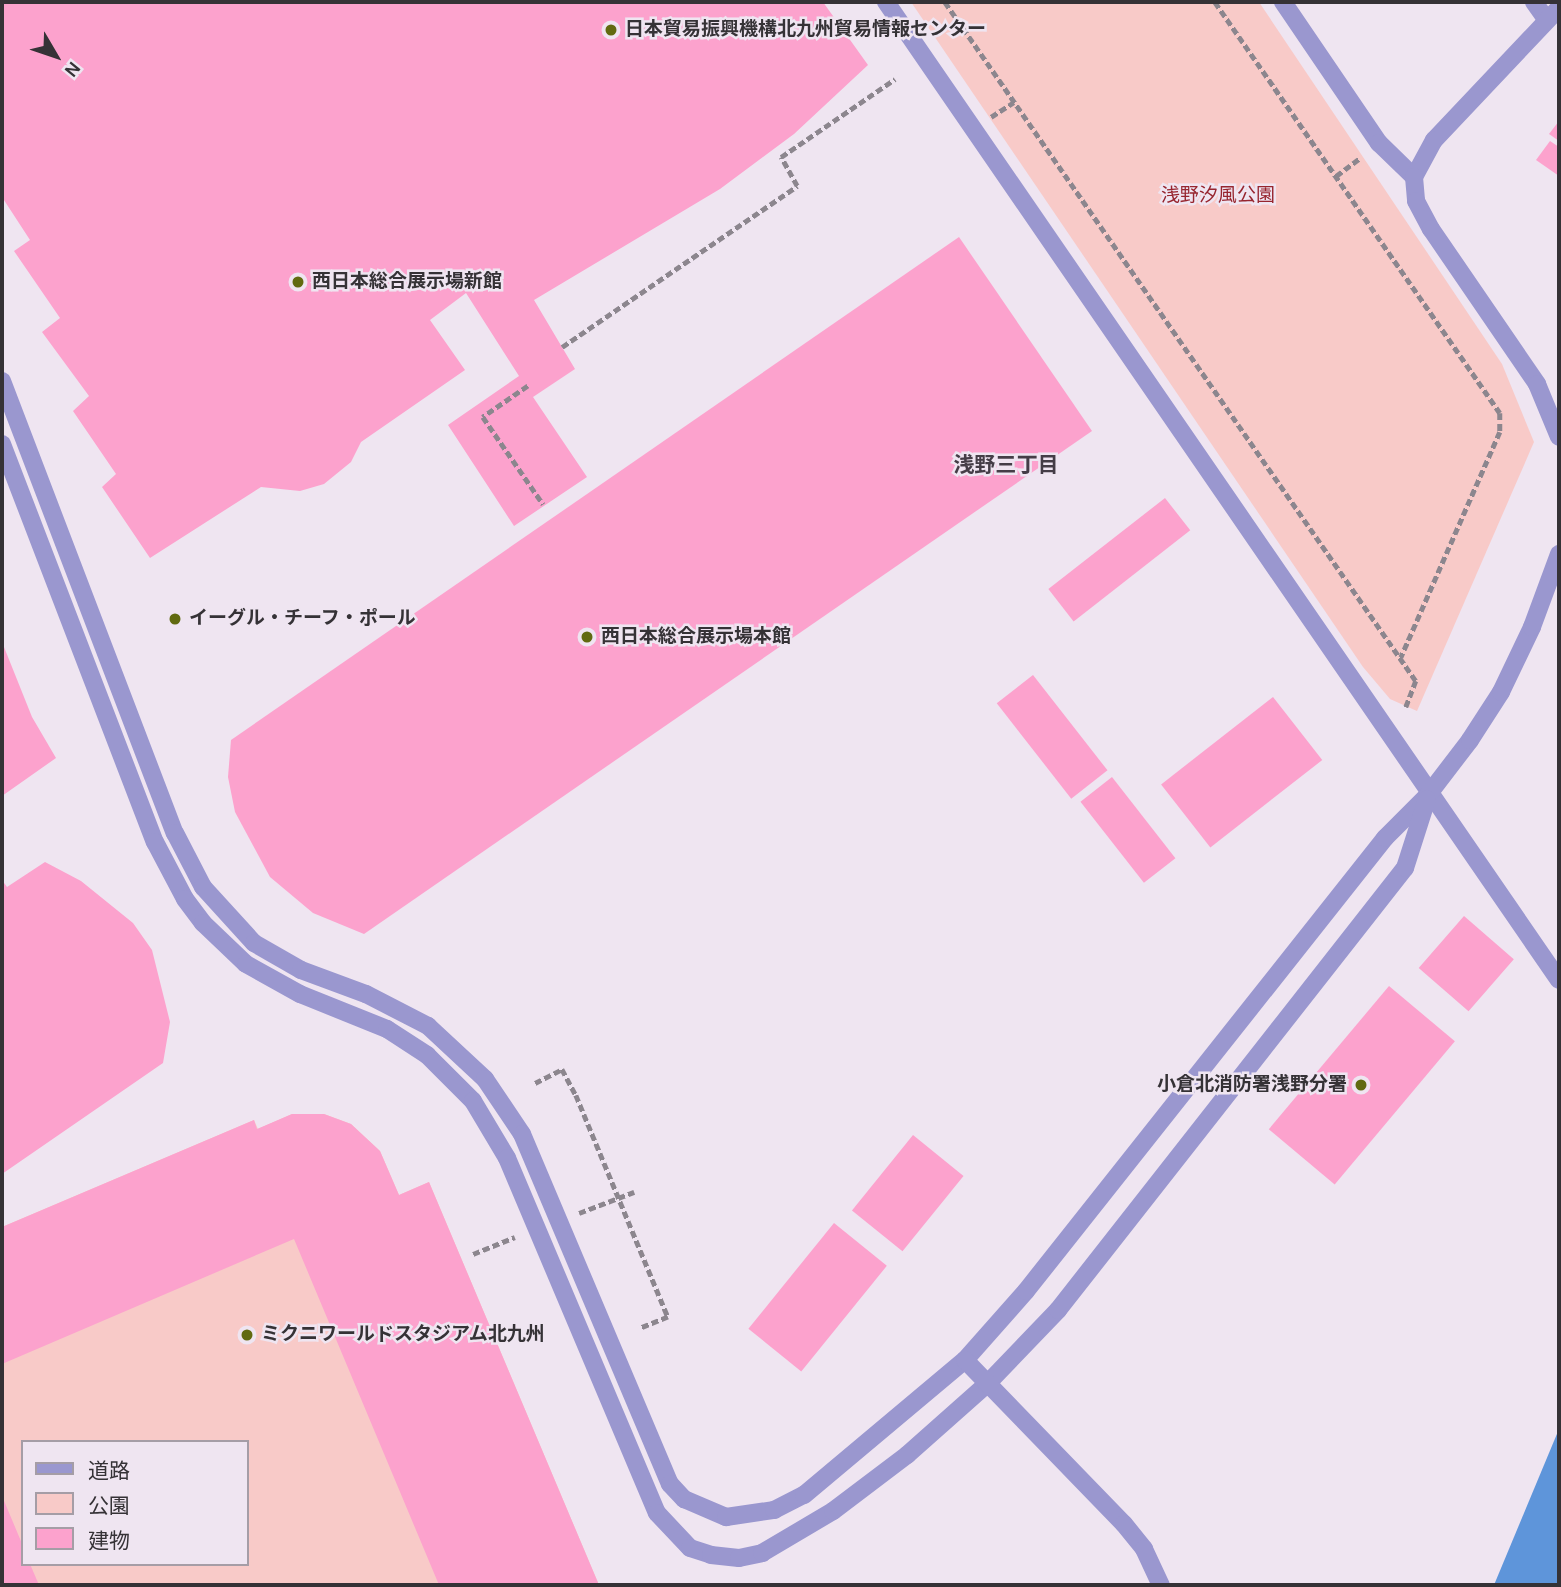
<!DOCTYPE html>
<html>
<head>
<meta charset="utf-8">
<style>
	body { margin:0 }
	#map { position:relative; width:1561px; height:1587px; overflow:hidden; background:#efe5f1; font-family:Karla,"Noto Sans JP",sans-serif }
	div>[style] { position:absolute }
	.green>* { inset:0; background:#f8cac8 }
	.water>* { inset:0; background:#5e95da }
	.building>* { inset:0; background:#fca2cd; transform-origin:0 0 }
	.path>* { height:4.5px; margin-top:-2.25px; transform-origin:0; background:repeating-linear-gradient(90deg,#8c868e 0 7px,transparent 0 10.5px) }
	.minor>* { height:18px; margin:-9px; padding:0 9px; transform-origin:9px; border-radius:9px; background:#9a97cf }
	.dots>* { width:19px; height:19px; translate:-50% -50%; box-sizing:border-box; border:4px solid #efe5f1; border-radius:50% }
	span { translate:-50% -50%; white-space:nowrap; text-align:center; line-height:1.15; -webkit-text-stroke:5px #efe5f1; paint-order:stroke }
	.poi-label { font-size:19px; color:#353236; font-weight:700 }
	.left { translate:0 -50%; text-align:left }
	.right { translate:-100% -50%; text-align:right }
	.park-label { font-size:19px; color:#97252f }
	.neighbourhood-label { font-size:21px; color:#453d47; font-weight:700 }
	.frame { position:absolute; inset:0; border:4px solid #353236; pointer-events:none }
	.legend { position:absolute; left:21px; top:1440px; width:228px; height:126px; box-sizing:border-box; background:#efe5f1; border:2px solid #a59da6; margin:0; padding:9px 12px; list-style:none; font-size:21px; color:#353236 }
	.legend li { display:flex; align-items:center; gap:14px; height:35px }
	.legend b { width:35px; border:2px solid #a59da6 }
	.north { position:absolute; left:21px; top:21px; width:70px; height:70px; -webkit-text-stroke:5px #efe5f1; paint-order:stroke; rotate:129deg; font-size:19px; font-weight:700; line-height:28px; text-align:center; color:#353236 }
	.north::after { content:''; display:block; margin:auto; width:24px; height:32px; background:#353236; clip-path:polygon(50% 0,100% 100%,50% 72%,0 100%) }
</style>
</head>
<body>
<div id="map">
	<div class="green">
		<i style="clip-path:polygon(911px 2px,1259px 2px,1502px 364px,1534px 442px,1417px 711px,1390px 699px,1363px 667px)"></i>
		<i style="clip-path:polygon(evenodd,292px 1114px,324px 1114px,351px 1124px,380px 1151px,399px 1195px,429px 1182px,599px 1585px,2px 1585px,2px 1227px,254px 1120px,258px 1129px,292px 1114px,23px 1442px,247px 1442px,247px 1564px,23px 1564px,23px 1442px)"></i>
	</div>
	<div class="water">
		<i style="clip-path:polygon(1559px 1429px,1559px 1585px,1494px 1585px)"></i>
	</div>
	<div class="building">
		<i style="clip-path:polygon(2px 2px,823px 2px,868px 65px,794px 134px,720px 189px,534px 300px,575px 369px,533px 397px,587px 477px,514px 526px,448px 425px,519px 376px,466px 293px,430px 320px,465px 370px,361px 442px,351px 462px,324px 484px,300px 491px,261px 487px,150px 558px,102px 487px,116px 474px,73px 411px,89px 396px,42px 332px,60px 318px,14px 251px,30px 240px,2px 197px)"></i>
		<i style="clip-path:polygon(1559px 121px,1559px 141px,1549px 134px)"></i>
		<i style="clip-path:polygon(1550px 141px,1559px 147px,1559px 176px,1536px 160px)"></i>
		<i style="clip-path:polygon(959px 237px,1092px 431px,364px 934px,313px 913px,270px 877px,235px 812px,228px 777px,231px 740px)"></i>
		<i style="left:1165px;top:498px;width:41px;height:148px;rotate:52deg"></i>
		<i style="clip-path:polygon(2px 642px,32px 717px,56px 758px,2px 796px)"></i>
		<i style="left:1033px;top:675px;width:121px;height:46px;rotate:52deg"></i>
		<i style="left:1273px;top:697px;width:80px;height:142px;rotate:52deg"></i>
		<i style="left:1112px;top:777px;width:103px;height:40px;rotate:52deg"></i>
		<i style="clip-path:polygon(45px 862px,81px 881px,133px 923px,152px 950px,170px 1022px,163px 1063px,2px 1174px,2px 880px,7px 887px)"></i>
		<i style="left:1464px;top:916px;width:66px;height:69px;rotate:41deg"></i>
		<i style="left:1389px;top:986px;width:86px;height:187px;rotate:40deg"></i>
		<i style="clip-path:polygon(292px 1114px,324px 1114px,351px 1124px,380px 1151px,399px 1195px,429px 1182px,599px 1585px,439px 1585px,294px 1239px,2px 1364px,2px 1227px,254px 1120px,257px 1129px)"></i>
		<i style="left:913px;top:1135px;width:65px;height:97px;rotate:39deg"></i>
		<i style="left:834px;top:1223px;width:68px;height:136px;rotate:39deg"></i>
		<i style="clip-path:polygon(2px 1496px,23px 1546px,23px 1564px,30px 1564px,39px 1585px,2px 1585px)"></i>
	</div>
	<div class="path">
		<i style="left:945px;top:2px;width:826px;rotate:55.25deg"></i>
		<i style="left:1416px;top:681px;width:28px;rotate:111deg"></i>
		<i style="left:1215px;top:2px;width:500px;rotate:55.26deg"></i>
		<i style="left:1500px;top:413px;width:19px;rotate:90deg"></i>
		<i style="left:1500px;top:432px;width:246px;rotate:113.7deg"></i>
		<i style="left:991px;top:117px;width:27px;rotate:-33deg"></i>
		<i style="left:1336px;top:176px;width:30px;rotate:-37deg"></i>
		<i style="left:562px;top:347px;width:285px;rotate:-34.4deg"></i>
		<i style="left:797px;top:186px;width:33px;rotate:-119deg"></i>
		<i style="left:781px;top:157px;width:138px;rotate:-34.4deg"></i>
		<i style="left:528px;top:386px;width:55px;rotate:145.4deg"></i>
		<i style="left:483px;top:417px;width:106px;rotate:55.4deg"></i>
		<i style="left:535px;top:1083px;width:30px;rotate:-27deg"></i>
		<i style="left:562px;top:1069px;width:30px;rotate:62deg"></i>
		<i style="left:576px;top:1095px;width:240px;rotate:67.5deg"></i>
		<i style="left:668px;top:1317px;width:31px;rotate:158deg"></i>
		<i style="left:579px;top:1213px;width:59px;rotate:-20.9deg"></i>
		<i style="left:473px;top:1254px;width:45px;rotate:-22deg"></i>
	</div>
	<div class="minor">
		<i style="left:886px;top:2px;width:1187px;rotate:55.47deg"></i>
		<i style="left:1283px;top:2px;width:171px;rotate:55.8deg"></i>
		<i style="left:1379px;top:143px;width:49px;rotate:44.2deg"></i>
		<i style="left:1534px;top:2px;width:21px;rotate:55deg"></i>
		<i style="left:1559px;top:8px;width:182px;rotate:133.4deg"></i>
		<i style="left:1434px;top:140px;width:42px;rotate:118.4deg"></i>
		<i style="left:1414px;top:177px;width:24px;rotate:85deg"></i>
		<i style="left:1416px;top:201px;width:32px;rotate:62deg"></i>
		<i style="left:1431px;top:229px;width:188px;rotate:55.6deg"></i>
		<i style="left:1537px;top:384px;width:57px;rotate:67.5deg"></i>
		<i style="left:2px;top:381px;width:484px;rotate:69.1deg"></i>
		<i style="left:175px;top:833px;width:61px;rotate:62.6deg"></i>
		<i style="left:203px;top:887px;width:76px;rotate:47.7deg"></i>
		<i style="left:254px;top:943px;width:54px;rotate:29.9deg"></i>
		<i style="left:301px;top:970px;width:69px;rotate:20.3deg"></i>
		<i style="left:366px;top:994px;width:70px;rotate:27.3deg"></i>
		<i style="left:428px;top:1026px;width:78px;rotate:42.9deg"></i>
		<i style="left:485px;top:1079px;width:66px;rotate:56.1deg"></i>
		<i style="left:522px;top:1134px;width:380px;rotate:67.1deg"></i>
		<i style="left:670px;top:1484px;width:21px;rotate:47deg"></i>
		<i style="left:684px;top:1499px;width:46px;rotate:23.2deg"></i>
		<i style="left:726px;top:1517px;width:49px;rotate:-8.3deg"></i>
		<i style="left:774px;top:1510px;width:34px;rotate:-27deg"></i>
		<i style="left:804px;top:1495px;width:210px;rotate:-40deg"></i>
		<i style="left:965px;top:1360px;width:92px;rotate:-48.5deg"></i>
		<i style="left:1026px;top:1291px;width:578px;rotate:-51.6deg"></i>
		<i style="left:1385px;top:838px;width:61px;rotate:-45deg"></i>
		<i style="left:1428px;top:795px;width:69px;rotate:-52.6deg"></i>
		<i style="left:1470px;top:740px;width:57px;rotate:-57.1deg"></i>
		<i style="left:1501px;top:692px;width:72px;rotate:-64.5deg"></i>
		<i style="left:1532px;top:627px;width:78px;rotate:-69.7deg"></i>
		<i style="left:2px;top:444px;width:426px;rotate:69deg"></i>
		<i style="left:155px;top:842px;width:64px;rotate:62.2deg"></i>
		<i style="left:185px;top:899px;width:30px;rotate:53deg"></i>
		<i style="left:203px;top:923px;width:59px;rotate:43.6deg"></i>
		<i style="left:246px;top:964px;width:62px;rotate:29.1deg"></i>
		<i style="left:300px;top:994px;width:94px;rotate:21.9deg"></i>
		<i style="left:387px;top:1029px;width:48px;rotate:33deg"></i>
		<i style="left:427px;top:1055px;width:65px;rotate:45deg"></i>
		<i style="left:473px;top:1101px;width:66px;rotate:59.2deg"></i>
		<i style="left:507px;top:1158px;width:385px;rotate:67.1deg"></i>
		<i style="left:657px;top:1513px;width:48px;rotate:46.7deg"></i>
		<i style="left:690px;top:1548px;width:22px;rotate:18deg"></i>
		<i style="left:711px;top:1555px;width:28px;rotate:6deg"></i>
		<i style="left:739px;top:1558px;width:24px;rotate:-12deg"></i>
		<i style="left:762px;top:1553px;width:82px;rotate:-30.6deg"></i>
		<i style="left:833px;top:1511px;width:93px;rotate:-37.1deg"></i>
		<i style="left:907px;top:1455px;width:107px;rotate:-41.6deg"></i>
		<i style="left:987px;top:1384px;width:103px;rotate:-46.2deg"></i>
		<i style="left:1058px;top:1310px;width:562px;rotate:-51.87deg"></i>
		<i style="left:1405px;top:868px;width:72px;rotate:-72.3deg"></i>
		<i style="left:965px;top:1360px;width:228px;rotate:45.9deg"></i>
		<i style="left:1124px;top:1524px;width:32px;rotate:51deg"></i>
		<i style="left:1144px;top:1549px;width:40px;rotate:65deg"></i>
	</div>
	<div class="dots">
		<i style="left:611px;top:30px;background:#616a10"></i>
		<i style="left:298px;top:282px;background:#616a10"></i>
		<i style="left:175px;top:619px;background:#616a10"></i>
		<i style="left:587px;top:637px;background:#616a10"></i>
		<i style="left:1361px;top:1085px;background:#616a10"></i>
		<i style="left:247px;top:1335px;background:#616a10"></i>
	</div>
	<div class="poi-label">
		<span class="left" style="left:625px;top:30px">日本貿易振興機構北九州貿易情報センター</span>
		<span class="left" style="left:312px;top:282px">西日本総合展示場新館</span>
		<span class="left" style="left:189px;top:619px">イーグル・チーフ・ポール</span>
		<span class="left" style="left:601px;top:637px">西日本総合展示場本館</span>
		<span class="right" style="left:1347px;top:1085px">小倉北消防署浅野分署</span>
		<span class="left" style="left:261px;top:1335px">ミクニワールドスタジアム北九州</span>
	</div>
	<div class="park-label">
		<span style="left:1218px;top:196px">浅野汐風公園</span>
	</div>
	<div class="neighbourhood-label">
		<span style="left:1006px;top:465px">浅野三丁目</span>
	</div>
	<div class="frame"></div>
	<ul class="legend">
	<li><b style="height:9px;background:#9a97cf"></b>道路</li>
	<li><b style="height:19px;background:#f8cac8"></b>公園</li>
	<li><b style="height:19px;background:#fca2cd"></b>建物</li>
	</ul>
	<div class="north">N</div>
</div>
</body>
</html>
